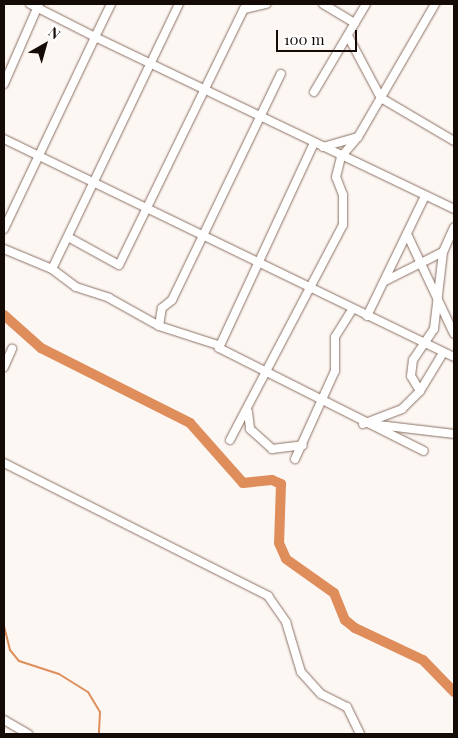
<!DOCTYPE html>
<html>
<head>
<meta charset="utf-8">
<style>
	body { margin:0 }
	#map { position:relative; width:458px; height:738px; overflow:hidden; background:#fdf7f4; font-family:"Playfair Display",serif }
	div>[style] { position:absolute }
	.stream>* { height:2px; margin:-1px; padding:0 1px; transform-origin:1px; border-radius:1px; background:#de8d5b }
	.river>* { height:10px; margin:-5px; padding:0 5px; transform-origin:5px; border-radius:5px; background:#de8d5b }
	.roads { filter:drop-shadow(0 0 1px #8b7163) drop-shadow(0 0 1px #8b7163) }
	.minor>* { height:8px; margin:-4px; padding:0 4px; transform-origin:4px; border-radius:4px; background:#fff }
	span { translate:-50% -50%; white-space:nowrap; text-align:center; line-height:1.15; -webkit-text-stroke:4px #fff; paint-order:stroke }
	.frame { position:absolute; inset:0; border:5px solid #150b06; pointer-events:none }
	.north { position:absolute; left:20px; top:20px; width:50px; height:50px; -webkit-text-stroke:4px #fff; paint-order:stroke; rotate:38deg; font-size:14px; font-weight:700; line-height:20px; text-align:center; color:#150b06 }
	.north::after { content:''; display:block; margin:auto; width:18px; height:22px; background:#150b06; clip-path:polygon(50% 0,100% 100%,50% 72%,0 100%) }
	.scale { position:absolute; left:276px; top:30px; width:81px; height:22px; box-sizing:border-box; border:2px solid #150b06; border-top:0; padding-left:6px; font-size:15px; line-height:18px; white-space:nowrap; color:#150b06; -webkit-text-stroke:4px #fff; paint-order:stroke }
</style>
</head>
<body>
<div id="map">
	<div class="stream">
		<i style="left:4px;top:626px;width:25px;rotate:76deg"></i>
		<i style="left:10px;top:650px;width:14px;rotate:51deg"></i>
		<i style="left:19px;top:661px;width:42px;rotate:18deg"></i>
		<i style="left:59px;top:674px;width:34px;rotate:32deg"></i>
		<i style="left:88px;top:692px;width:23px;rotate:59deg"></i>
		<i style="left:100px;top:712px;width:22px;rotate:93deg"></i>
	</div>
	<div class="river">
		<i style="left:4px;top:315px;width:50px;rotate:41.7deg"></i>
		<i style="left:41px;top:348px;width:167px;rotate:26.7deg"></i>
		<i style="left:190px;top:423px;width:80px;rotate:48.5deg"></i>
		<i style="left:243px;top:483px;width:29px;rotate:-6deg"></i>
		<i style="left:272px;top:480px;width:10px;rotate:24deg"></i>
		<i style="left:281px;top:484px;width:59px;rotate:91.9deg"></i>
		<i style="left:279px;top:543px;width:17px;rotate:66deg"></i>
		<i style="left:286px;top:559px;width:59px;rotate:35.3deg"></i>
		<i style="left:334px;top:593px;width:29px;rotate:68deg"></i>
		<i style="left:345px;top:620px;width:13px;rotate:39deg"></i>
		<i style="left:355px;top:628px;width:75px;rotate:25.2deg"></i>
		<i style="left:423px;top:660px;width:45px;rotate:45.9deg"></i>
	</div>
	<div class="roads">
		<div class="minor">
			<i style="left:30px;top:4px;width:73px;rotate:26.9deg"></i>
			<i style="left:95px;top:37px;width:37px;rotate:-64deg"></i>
			<i style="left:323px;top:4px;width:37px;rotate:31deg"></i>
			<i style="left:348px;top:36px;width:70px;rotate:62deg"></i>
			<i style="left:381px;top:98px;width:85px;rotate:30.5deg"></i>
			<i style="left:4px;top:84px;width:87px;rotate:-66.4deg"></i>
			<i style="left:314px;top:92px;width:102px;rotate:-59.4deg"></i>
			<i style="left:4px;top:139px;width:500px;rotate:25.85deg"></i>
			<i style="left:314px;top:143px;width:226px;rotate:114.9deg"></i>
			<i style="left:219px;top:348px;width:229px;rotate:26.7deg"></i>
			<i style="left:323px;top:147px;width:36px;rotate:-16deg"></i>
			<i style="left:4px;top:229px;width:212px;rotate:-64.6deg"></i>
			<i style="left:95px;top:37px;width:398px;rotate:25.6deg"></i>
			<i style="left:407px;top:234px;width:110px;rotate:64.8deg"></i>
			<i style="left:68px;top:237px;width:58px;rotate:28.8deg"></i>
			<i style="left:119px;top:265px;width:285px;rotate:-64deg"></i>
			<i style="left:244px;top:9px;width:23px;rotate:-13deg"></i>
			<i style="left:4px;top:249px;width:52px;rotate:22.6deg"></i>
			<i style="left:52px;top:269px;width:294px;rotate:-64.4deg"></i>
			<i style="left:52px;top:269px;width:30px;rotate:37deg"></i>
			<i style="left:76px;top:287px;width:35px;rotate:18deg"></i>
			<i style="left:109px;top:298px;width:57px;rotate:29.2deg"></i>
			<i style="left:159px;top:326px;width:62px;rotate:17.9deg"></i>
			<i style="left:385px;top:281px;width:65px;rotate:-26.6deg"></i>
			<i style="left:367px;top:316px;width:133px;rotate:-64.2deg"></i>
			<i style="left:159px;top:326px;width:18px;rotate:-81deg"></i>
			<i style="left:162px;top:308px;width:13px;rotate:-39deg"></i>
			<i style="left:172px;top:300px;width:251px;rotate:-64.3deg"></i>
			<i style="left:4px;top:367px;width:20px;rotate:-66deg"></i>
			<i style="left:420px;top:391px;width:17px;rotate:-121deg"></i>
			<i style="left:411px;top:376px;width:16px;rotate:-83deg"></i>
			<i style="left:413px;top:360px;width:37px;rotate:-56deg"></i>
			<i style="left:434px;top:329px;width:78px;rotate:-83.3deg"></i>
			<i style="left:443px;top:252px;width:27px;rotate:-66deg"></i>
			<i style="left:248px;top:412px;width:17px;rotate:83deg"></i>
			<i style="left:250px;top:429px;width:30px;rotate:42deg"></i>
			<i style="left:272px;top:449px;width:31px;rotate:-7deg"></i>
			<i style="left:363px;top:424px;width:42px;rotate:-21deg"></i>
			<i style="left:402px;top:409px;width:25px;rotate:-45deg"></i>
			<i style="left:420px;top:391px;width:44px;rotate:-58.8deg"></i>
			<i style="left:370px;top:424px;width:85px;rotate:6.8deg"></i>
			<i style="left:230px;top:440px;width:243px;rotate:-62.3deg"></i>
			<i style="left:343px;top:225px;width:30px;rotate:-90deg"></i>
			<i style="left:343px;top:195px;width:19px;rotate:-111deg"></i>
			<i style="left:336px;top:177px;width:21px;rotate:-76deg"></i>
			<i style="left:341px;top:157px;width:26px;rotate:-50deg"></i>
			<i style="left:358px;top:137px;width:154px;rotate:-59.9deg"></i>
			<i style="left:295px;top:459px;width:97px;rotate:-65.6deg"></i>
			<i style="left:335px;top:371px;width:34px;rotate:-90deg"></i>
			<i style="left:335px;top:337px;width:32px;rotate:-58deg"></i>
			<i style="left:4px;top:463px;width:296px;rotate:26.7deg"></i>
			<i style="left:268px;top:596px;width:32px;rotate:55deg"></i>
			<i style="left:286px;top:622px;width:52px;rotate:73.3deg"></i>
			<i style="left:301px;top:672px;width:30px;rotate:48deg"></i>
			<i style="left:321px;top:694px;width:29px;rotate:27deg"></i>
			<i style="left:347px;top:707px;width:30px;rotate:64deg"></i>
			<i style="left:4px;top:720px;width:28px;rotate:30deg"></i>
		</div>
	</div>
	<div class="frame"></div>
	<div class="north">N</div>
	<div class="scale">100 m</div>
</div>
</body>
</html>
